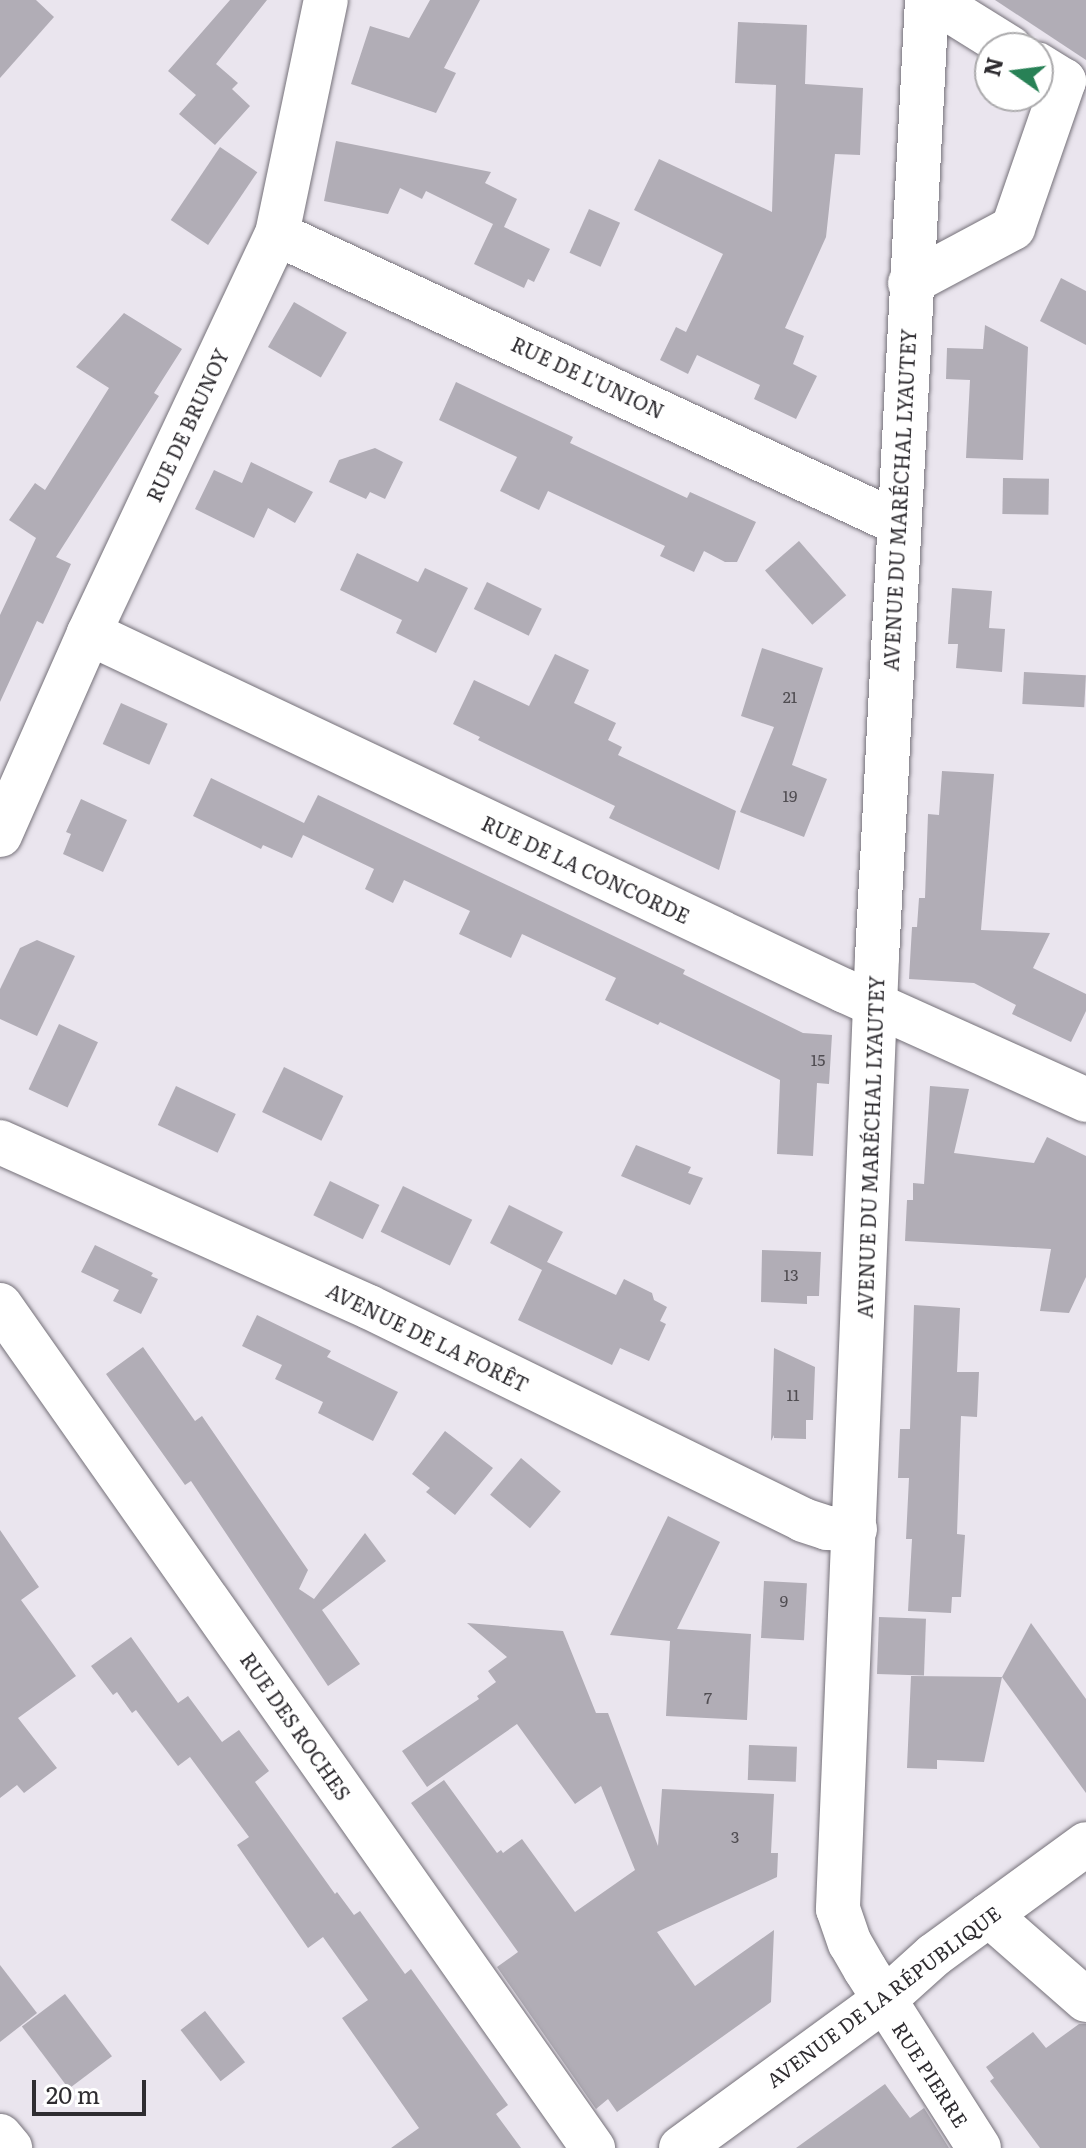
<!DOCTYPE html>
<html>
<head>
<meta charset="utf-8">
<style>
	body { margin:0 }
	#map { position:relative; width:1086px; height:2148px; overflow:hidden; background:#eae5ee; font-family:Literata,serif }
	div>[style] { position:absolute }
	.building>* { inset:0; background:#b1adb6; transform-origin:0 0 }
	.roads { filter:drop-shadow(0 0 2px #757179) drop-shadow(0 0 2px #757179) }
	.minor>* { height:44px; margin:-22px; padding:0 22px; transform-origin:22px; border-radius:22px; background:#fff }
	.major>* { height:44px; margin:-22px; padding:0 22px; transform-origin:22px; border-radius:22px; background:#fff }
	span { translate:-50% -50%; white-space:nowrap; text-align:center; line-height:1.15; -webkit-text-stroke:6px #fff; paint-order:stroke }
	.number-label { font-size:16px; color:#504d52 }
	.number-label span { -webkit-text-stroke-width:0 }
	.street-label { font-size:20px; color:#2f2d31 }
	.north { position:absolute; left:974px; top:32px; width:80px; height:80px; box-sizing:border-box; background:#fff; border:2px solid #acabad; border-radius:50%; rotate:284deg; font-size:22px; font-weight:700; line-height:32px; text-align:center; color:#2f2d31 }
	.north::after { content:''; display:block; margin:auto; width:28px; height:36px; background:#288156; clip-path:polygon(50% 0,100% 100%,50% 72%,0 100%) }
	.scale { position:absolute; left:32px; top:2080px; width:114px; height:36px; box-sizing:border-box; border:4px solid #2f2d31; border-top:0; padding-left:10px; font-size:24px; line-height:28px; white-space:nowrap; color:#2f2d31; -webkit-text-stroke:6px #fff; paint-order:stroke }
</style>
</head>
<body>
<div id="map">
	<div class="building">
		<i style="clip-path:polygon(0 0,36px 0,54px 17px,0 78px)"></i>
		<i style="clip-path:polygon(230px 0,267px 0,216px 64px,238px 83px,232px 89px,250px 106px,215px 145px,179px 114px,196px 95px,168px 71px)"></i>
		<i style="clip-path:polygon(430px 0,480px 0,444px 68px,456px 73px,436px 113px,351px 84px,370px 26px,409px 38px)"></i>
		<i style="clip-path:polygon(995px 0,1086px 0,1086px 60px)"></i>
		<i style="clip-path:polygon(738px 22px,807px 25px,805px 84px,863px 88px,860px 155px,835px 154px,826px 237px,785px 328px,804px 336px,793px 364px,817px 376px,796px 419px,754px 399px,760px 385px,697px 355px,688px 374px,660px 360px,676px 327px,686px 332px,723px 254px,634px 210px,659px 159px,772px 212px,776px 85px,735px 83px)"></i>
		<i style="clip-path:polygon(336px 141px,491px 172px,485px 183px,517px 199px,504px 227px,550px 249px,534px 282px,528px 279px,524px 288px,474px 264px,493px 224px,426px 191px,422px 199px,400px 188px,388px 214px,324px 201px)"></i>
		<i style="left:220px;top:147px;width:45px;height:88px;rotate:34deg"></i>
		<i style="left:589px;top:209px;width:34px;height:48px;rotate:24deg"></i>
		<i style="clip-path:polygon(1061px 278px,1086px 291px,1086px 345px,1040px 321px)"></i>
		<i style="left:294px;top:302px;width:61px;height:52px;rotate:30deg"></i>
		<i style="clip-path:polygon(124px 313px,182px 349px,154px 393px,159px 396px,56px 557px,71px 564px,43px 624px,37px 621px,0 702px,0 615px,36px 538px,9px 520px,35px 483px,45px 490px,109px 388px,76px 367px)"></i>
		<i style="clip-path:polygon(985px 325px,1028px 347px,1023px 460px,966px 458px,970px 380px,946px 379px,947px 348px,983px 349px)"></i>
		<i style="clip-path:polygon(456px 382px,573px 437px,570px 443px,687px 498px,690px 492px,756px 522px,737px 562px,725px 562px,704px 551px,694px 572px,660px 556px,665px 546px,548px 491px,539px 510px,500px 491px,517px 457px,439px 420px)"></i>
		<i style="clip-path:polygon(375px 448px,403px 462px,385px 499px,370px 492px,366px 499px,329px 482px,339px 460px)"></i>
		<i style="clip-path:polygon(251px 462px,313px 492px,295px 523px,268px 508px,254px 538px,195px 509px,214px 470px,242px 483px)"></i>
		<i style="left:1003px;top:478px;width:46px;height:36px;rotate:1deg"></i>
		<i style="left:799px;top:541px;width:72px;height:45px;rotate:49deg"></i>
		<i style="clip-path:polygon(357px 553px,418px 582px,425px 568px,468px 588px,436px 653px,396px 633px,402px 620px,340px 590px)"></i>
		<i style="left:487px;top:582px;width:61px;height:30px;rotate:26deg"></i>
		<i style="clip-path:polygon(952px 588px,992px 591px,989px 628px,1005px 629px,1002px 672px,956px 668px,958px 644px,948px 644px)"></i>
		<i style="clip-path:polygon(762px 648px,823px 668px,792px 765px,827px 779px,804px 837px,740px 812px,774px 727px,741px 716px)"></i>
		<i style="clip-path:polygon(555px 654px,589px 670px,574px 703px,616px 723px,608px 740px,622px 747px,618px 755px,736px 811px,719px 870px,609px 818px,615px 806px,478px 740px,480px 737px,453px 724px,474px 680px,529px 706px)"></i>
		<i style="left:1024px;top:672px;width:62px;height:32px;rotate:3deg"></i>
		<i style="left:121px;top:703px;width:51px;height:45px;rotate:24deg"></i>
		<i style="clip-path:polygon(942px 771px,994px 774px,981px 930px,1050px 933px,1033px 968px,1086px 994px,1086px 1011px,1071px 1042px,1012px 1014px,1016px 1005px,974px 983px,909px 979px,912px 927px,917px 927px,919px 898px,925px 898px,928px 814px,939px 815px)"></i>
		<i style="clip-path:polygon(211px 778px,304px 823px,318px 795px,685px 970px,683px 974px,803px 1033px,832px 1035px,829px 1084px,817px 1083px,813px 1156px,777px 1154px,780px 1080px,660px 1022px,658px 1025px,605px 1000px,616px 978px,522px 934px,511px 958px,459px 934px,470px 911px,404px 880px,393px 903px,365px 889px,374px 869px,303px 835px,292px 858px,263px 845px,261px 849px,193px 816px)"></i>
		<i style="clip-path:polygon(81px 799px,127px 820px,103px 872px,63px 854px,71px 834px,66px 832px)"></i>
		<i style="clip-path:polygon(37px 940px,75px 956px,37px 1036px,0 1019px,0 989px,20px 948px)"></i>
		<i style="left:59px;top:1024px;width:43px;height:72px;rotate:25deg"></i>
		<i style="left:284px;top:1067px;width:66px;height:50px;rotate:26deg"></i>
		<i style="left:176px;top:1086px;width:66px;height:43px;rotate:25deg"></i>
		<i style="clip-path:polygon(930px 1086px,969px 1089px,954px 1153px,1034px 1163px,1047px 1137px,1086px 1156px,1086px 1277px,1069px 1313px,1040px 1311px,1051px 1249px,905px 1241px,907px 1200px,913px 1200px,913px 1183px,924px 1184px)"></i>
		<i style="clip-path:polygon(636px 1145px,691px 1167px,688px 1173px,703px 1178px,690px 1205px,621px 1176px)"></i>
		<i style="left:330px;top:1181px;width:55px;height:38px;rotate:26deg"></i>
		<i style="left:403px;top:1186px;width:77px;height:51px;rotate:26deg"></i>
		<i style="clip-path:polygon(509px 1205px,563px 1232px,547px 1262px,616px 1295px,624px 1279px,652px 1293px,654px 1300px,667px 1307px,660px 1321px,666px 1324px,649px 1361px,620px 1348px,612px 1365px,518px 1320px,542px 1270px,490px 1243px)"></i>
		<i style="clip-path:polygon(95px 1245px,153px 1273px,151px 1276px,158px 1279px,141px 1314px,113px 1301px,119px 1290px,81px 1272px)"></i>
		<i style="clip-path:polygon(762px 1250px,821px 1252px,819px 1296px,807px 1296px,807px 1304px,761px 1302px)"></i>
		<i style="clip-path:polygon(914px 1305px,960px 1308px,957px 1372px,979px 1372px,977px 1417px,961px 1416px,957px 1534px,965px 1535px,961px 1597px,952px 1597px,951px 1613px,908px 1611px,912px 1539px,906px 1539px,909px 1478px,898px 1478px,900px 1429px,910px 1429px)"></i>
		<i style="clip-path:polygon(257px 1315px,331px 1351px,327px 1357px,398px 1392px,373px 1441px,318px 1413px,323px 1402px,275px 1379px,282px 1365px,242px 1346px)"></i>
		<i style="clip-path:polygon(143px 1347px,195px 1421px,202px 1416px,308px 1570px,299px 1589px,314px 1599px,365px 1533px,386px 1561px,322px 1610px,360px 1664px,328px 1686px,191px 1481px,185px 1485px,106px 1374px)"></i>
		<i style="clip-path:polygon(774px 1348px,815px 1367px,813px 1420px,806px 1420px,806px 1439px,774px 1438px,774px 1435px,771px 1441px)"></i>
		<i style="clip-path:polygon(445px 1431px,493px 1468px,455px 1515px,426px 1492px,430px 1488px,412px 1474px)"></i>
		<i style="left:521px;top:1458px;width:52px;height:48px;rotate:40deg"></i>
		<i style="clip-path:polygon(668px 1516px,720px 1542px,677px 1629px,751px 1634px,747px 1720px,666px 1716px,670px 1641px,610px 1635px)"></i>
		<i style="clip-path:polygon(0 1530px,39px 1587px,21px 1600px,76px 1676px,18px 1718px,57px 1768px,24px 1793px,17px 1785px,0 1798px)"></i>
		<i style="left:764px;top:1581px;width:43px;height:57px;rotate:3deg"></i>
		<i style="left:879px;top:1617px;width:47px;height:57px;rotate:2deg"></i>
		<i style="clip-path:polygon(467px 1623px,563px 1631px,596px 1713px,608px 1713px,658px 1846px,662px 1789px,774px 1794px,771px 1853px,778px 1853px,777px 1877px,657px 1932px,695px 1986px,774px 1930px,771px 2002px,617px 2112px,608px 2099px,596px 2109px,497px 1967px,518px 1952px,411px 1803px,444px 1780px,497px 1853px,501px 1850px,503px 1853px,522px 1839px,575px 1912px,635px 1870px,601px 1786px,575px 1804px,517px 1724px,427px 1787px,402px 1751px,479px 1699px,477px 1696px,496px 1682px,488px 1671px,507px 1657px)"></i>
		<i style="clip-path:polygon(1031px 1623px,1086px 1699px,1086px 1793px,1002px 1677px)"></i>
		<i style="clip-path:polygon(131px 1637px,178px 1703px,188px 1696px,222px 1742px,239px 1730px,269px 1771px,255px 1782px,335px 1894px,337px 1892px,354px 1915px,360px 1911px,405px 1974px,411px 1969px,508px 2105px,496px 2114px,521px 2148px,391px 2148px,419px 2128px,342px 2018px,368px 2000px,323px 1937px,308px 1948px,237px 1845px,249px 1837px,190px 1757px,178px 1766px,136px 1710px,132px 1713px,117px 1692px,113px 1695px,91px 1666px)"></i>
		<i style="clip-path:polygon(911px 1676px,1002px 1677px,984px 1762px,937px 1760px,937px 1769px,907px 1768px)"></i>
		<i style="left:749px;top:1745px;width:48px;height:35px;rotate:2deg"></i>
		<i style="clip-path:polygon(0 1965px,37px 2013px,0 2042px)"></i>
		<i style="left:65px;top:1994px;width:78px;height:54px;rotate:53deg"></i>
		<i style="left:205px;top:2011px;width:65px;height:31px;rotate:52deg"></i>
		<i style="clip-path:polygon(1079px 2024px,1086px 2024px,1086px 2148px,1040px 2148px,990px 2081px,994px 2078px,986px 2067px,1033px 2032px,1046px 2048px)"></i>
		<i style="clip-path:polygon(885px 2084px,910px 2118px,924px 2108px,949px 2148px,796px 2148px)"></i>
	</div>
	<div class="roads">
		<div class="minor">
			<i style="left:927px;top:0;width:958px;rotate:92.99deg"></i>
			<i style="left:877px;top:957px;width:953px;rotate:92.35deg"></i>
			<i style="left:838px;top:1909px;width:36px;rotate:71deg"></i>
			<i style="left:850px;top:1943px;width:30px;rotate:60deg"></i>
			<i style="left:865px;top:1969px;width:212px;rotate:57.5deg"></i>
			<i style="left:933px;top:0;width:91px;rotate:31.9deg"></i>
			<i style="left:277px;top:234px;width:685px;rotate:24.96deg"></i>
			<i style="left:910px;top:283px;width:117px;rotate:-28.1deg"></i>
			<i style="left:1013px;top:228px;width:156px;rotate:-70.9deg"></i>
			<i style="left:1064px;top:81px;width:31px;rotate:-148deg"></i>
			<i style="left:89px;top:633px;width:836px;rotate:25.34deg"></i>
			<i style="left:845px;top:991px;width:265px;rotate:24.3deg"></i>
			<i style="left:0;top:835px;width:221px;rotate:-66.2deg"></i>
			<i style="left:89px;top:633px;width:441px;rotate:-64.8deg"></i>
			<i style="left:277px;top:234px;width:239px;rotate:-78.2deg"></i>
			<i style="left:0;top:1142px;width:404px;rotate:24.1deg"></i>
			<i style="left:369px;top:1307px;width:483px;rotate:26.1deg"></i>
			<i style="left:803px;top:1520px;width:25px;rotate:18deg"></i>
			<i style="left:827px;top:1528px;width:28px;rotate:2deg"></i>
			<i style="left:0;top:1305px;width:1031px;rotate:54.88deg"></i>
			<i style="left:989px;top:1915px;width:129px;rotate:41.2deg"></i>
			<i style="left:0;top:2136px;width:16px;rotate:50deg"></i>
		</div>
		<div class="major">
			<i style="left:681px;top:2148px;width:251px;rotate:-36.1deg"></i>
			<i style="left:884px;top:2000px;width:67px;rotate:-42deg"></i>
			<i style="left:934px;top:1955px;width:188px;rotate:-36.1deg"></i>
		</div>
	</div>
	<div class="number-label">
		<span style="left:790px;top:696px">21</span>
		<span style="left:790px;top:795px">19</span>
		<span style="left:818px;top:1059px">15</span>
		<span style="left:791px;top:1274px">13</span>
		<span style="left:793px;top:1394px">11</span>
		<span style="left:784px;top:1600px">9</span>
		<span style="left:708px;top:1697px">7</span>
		<span style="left:735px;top:1836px">3</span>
	</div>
	<div class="street-label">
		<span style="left:588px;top:377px;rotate:25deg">RUE DE L'UNION</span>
		<span style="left:187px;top:425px;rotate:-65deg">RUE DE BRUNOY</span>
		<span style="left:899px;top:500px;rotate:-87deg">AVENUE DU MARÉCHAL LYAUTEY</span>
		<span style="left:586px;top:869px;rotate:25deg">RUE DE LA CONCORDE</span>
		<span style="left:870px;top:1147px;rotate:-88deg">AVENUE DU MARÉCHAL LYAUTEY</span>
		<span style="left:428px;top:1337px;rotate:26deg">AVENUE DE LA FORÊT</span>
		<span style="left:296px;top:1726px;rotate:55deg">RUE DES ROCHES</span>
		<span style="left:883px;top:1996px;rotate:-37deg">AVENUE DE LA RÉPUBLIQUE</span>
		<span style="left:931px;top:2074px;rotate:57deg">RUE PIERRE</span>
	</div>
	<div class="north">N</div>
	<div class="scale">20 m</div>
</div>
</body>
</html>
